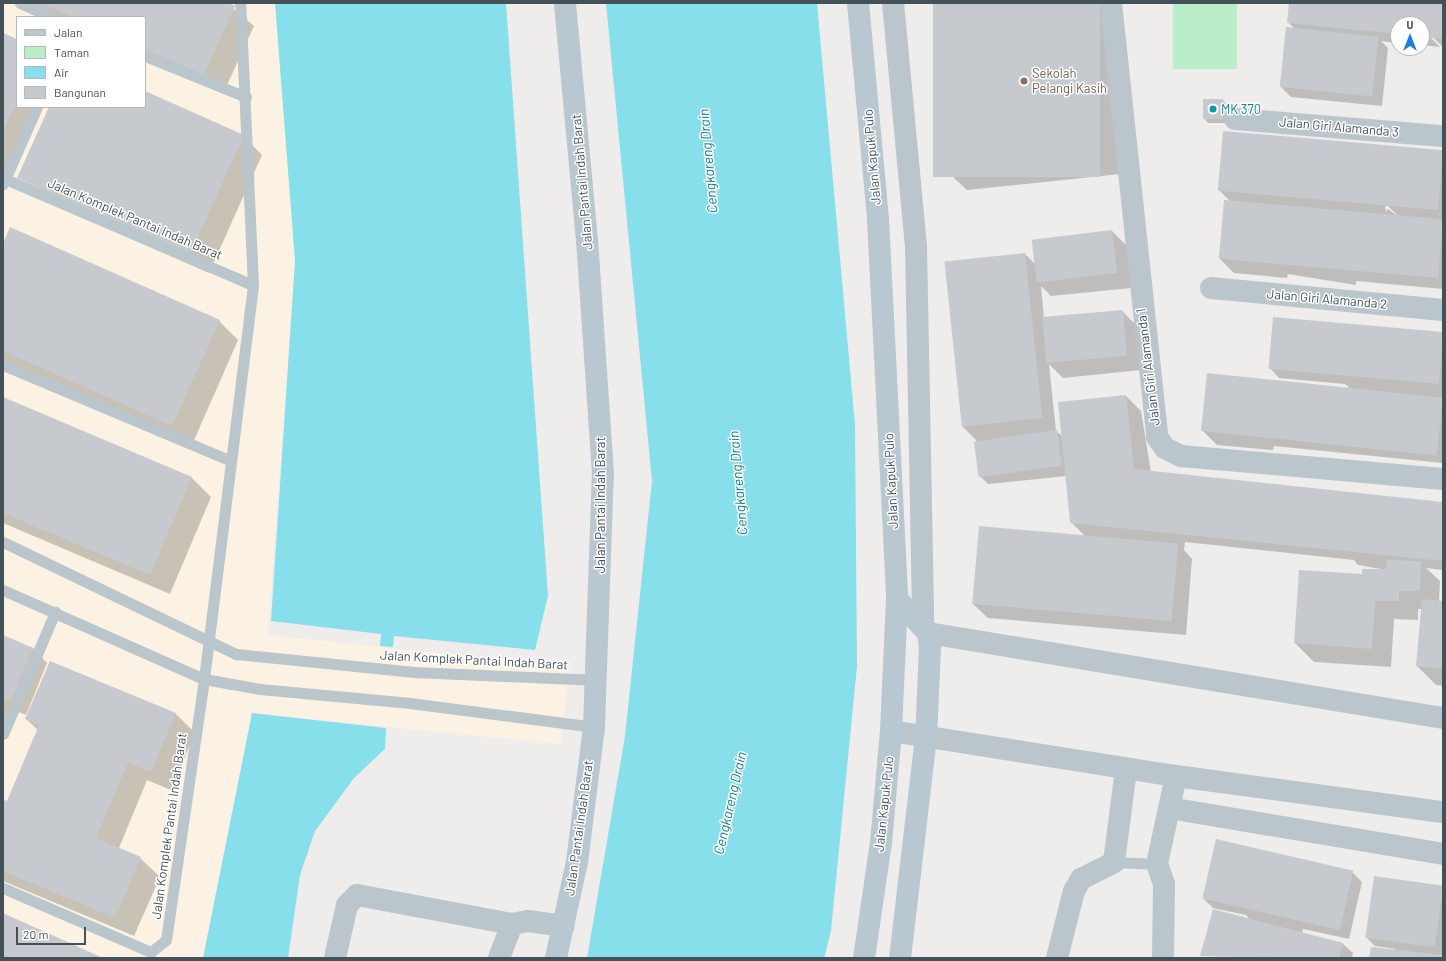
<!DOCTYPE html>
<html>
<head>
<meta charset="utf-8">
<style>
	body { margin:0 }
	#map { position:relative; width:1446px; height:961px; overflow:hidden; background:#efecec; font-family:Barlow,sans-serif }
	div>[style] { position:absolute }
	.commercial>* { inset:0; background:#fbf2e3 }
	.green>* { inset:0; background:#b9eec8; transform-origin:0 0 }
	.water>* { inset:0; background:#86dfea }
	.shadow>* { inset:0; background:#0003 }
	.building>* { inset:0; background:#c6cacf; transform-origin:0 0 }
	.lane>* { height:11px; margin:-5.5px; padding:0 5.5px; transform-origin:5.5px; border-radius:5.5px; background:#bac5cc }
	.street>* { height:22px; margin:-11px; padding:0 11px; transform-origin:11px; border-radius:11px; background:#bac5cc }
	.secondary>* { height:22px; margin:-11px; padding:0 11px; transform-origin:11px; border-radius:11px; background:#b9c7d0 }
	.dots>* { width:11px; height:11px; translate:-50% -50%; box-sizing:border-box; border:2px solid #fff; border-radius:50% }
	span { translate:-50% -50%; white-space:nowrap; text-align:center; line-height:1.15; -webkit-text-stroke:3px #fff; paint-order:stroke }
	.education-label { font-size:13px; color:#785e54 }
	.left { translate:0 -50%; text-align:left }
	.culture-label { font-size:13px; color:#0d838f }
	.street-label { font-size:13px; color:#445159 }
	.water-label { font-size:14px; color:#0e7f8e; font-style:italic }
	.frame { position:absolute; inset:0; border:4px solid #445159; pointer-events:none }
	.legend { position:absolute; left:16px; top:16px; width:130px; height:92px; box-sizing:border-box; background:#fff; border:1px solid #b4b9bd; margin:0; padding:5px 7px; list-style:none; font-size:12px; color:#445159 }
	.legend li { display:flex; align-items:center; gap:8px; height:20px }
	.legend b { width:20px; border:1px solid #b4b9bd }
	.north { position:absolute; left:1390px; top:16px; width:40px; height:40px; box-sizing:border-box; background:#fff; border:1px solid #b4b9bd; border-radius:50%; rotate:0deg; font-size:11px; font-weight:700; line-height:16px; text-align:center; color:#445159 }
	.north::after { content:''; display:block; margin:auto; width:14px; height:18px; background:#1a80db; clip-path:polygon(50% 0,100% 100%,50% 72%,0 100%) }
	.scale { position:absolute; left:16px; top:927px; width:70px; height:18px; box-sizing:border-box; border:2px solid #445159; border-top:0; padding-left:5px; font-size:12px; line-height:14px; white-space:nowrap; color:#445159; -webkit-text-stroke:3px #fff; paint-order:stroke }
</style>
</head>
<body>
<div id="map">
	<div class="commercial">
		<i style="clip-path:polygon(evenodd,3px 3px,275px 3px,295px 261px,268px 635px,569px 667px,561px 744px,252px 713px,203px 958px,3px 958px,3px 3px,17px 17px,145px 17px,145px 107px,17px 107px,17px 17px)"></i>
	</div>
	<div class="green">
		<i style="left:1173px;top:3px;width:64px;height:66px"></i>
	</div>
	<div class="water">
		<i style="clip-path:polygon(275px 3px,506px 3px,548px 596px,535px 650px,394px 636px,393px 647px,380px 646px,381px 634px,271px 621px,295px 261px)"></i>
		<i style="clip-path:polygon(606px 3px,817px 3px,855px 425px,857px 666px,831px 931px,824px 958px,587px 958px,625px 736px,652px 481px)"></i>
		<i style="clip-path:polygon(252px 713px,386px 728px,385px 749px,354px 778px,315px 831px,300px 875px,288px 958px,203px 958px)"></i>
	</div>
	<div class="shadow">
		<i style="clip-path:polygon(19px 3px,226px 3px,254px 26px,223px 94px,145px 59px,145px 17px,50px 17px)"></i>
		<i style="clip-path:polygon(934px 3px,1112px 3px,1130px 173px,967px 190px,952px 176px)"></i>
		<i style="clip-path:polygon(1290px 3px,1443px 3px,1443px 47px,1433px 37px,1430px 37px,1440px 47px,1422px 45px,1422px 24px,1398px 24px,1398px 43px,1381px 41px,1388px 48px,1382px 106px,1291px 97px,1281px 87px,1295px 29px,1288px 22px)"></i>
		<i style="clip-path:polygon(3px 34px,17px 41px,17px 107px,42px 107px,3px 179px)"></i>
		<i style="clip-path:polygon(145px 92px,243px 136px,262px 155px,209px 273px,38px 197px,50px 107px,145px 107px)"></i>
		<i style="clip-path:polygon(1223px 100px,1227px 105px,1227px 123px,1208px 123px,1204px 118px)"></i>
		<i style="clip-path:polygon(evenodd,1443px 152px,1443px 289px,1356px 281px,1356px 285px,1288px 274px,1287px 278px,1234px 273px,1220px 259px,1230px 201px,1219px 190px,1443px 152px,1385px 206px,1388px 206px,1401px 219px,1388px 209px,1386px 212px,1385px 206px)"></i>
		<i style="clip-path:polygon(1112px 231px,1127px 246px,1131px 288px,1051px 296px,1041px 286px,1044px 319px,1122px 311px,1137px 326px,1141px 370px,1063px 378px,1049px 364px,1056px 431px,1062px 436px,1059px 403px,1126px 396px,1141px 411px,1151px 472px,1443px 503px,1443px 570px,1426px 568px,1440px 581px,1439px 601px,1443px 602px,1443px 686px,1436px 685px,1417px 666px,1422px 609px,1418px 609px,1418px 620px,1394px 619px,1391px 667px,1314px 662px,1295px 643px,1363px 575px,1387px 570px,1358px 565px,1354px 560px,1185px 542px,1184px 550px,1192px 559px,1186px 635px,988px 618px,973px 604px,1085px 536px,1071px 522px,1066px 476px,988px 484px,978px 474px,976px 440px,962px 426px,1025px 254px,1035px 264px)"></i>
		<i style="clip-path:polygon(3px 245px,219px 321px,238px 340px,192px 445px,3px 361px)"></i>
		<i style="clip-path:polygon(1443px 333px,1443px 463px,1274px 446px,1273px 450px,1217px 445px,1202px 430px,1349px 387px,1345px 384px,1279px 378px,1270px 368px)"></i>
		<i style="clip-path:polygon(3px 398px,192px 478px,211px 497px,170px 594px,3px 523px)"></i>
		<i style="clip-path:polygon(3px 636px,33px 648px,47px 663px,26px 715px,9px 708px,3px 722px)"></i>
		<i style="clip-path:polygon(50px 662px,176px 714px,195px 733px,171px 790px,147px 780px,119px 848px,140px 858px,160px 877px,134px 936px,3px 881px,3px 800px,8px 802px,38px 730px,26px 719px)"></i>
		<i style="clip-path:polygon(1352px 872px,1362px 882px,1349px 939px,1303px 929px,1302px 933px,1343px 944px,1353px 953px,1352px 958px,1201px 956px,1250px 920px,1246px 915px,1213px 908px,1203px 898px)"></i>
		<i style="clip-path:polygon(1443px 887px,1443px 958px,1370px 958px,1396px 949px,1375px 946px,1365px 936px)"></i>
	</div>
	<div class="building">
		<i style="clip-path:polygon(41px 3px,229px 3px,235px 6px,204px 75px,145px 49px,145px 17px,73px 17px)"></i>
		<i style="left:933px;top:3px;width:167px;height:174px"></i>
		<i style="clip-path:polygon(1289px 3px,1443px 3px,1443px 39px,1422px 37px,1422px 24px,1398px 24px,1398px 34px,1287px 23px)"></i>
		<i style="left:1286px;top:27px;width:93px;height:60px;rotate:6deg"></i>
		<i style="clip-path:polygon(3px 33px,17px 39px,17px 101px,3px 132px)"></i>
		<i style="clip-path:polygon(145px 91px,244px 135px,190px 255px,17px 178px,49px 107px,145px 107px)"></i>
		<i style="left:1203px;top:99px;width:20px;height:20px"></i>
		<i style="left:1223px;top:131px;width:221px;height:60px;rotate:5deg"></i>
		<i style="left:1224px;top:200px;width:220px;height:59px;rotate:5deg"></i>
		<i style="clip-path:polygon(10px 227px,220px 320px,172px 426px,3px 351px,3px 243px)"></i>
		<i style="left:1112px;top:230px;width:43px;height:81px;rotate:83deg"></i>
		<i style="left:1025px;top:253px;width:166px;height:81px;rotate:84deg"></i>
		<i style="left:1123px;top:310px;width:46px;height:81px;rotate:85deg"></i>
		<i style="left:1273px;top:317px;width:171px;height:52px;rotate:5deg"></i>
		<i style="left:1207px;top:373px;width:237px;height:58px;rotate:6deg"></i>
		<i style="clip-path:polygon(1126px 395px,1134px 469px,1443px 502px,1443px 561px,1070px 523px,1058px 402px)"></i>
		<i style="clip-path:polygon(3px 397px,192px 477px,150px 575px,3px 513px)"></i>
		<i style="left:1057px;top:430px;width:36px;height:84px;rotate:82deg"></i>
		<i style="left:979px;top:526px;width:200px;height:78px;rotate:5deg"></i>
		<i style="clip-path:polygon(1387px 560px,1421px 561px,1420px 591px,1399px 591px,1399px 601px,1375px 601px,1372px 649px,1294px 643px,1299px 570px,1362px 574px,1362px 569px,1386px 569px)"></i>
		<i style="clip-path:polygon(1422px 599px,1443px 601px,1443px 669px,1416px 666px)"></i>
		<i style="clip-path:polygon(3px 635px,33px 648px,11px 701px,3px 698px)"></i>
		<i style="clip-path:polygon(50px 661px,176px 713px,151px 772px,128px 762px,96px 838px,141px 857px,115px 918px,3px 871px,3px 799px,7px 801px,39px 725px,25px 719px)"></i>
		<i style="left:1216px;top:839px;width:141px;height:61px;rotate:13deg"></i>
		<i style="left:1374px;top:876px;width:70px;height:62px;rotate:8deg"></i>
		<i style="clip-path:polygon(1213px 909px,1343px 943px,1339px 958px,1200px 956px)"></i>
		<i style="clip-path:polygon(3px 913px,103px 958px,3px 958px)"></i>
		<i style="clip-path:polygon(1371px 947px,1443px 955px,1443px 958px,1369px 958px)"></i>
	</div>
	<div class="lane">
		<i style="left:20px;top:3px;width:35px;rotate:24deg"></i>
		<i style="left:145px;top:56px;width:109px;rotate:22.1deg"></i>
		<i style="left:3px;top:178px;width:272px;rotate:23.2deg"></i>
		<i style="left:3px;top:184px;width:84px;rotate:-66.2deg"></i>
		<i style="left:3px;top:365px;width:247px;rotate:22.8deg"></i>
		<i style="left:3px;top:542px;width:259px;rotate:25.7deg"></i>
		<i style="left:236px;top:654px;width:179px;rotate:5.8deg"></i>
		<i style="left:414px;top:672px;width:184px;rotate:2.5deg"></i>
		<i style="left:3px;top:590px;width:220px;rotate:23.9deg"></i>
		<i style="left:204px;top:679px;width:57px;rotate:10.1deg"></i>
		<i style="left:260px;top:689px;width:151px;rotate:5.3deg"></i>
		<i style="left:410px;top:703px;width:186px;rotate:7.4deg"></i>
		<i style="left:3px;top:734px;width:133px;rotate:-66.9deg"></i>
		<i style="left:1114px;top:862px;width:43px;rotate:2.7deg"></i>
		<i style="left:3px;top:888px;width:161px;rotate:23.4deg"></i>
		<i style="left:151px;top:952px;width:19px;rotate:-39deg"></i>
		<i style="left:166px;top:940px;width:264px;rotate:-81.7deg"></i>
		<i style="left:204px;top:679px;width:397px;rotate:-82.9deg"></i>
		<i style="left:253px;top:285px;width:282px;rotate:-92.6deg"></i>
	</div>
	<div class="street">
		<i style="left:893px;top:3px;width:244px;rotate:84.6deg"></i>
		<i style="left:916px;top:246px;width:379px;rotate:88.9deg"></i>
		<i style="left:1111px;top:3px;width:436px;rotate:83.9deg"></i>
		<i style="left:1157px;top:437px;width:14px;rotate:54deg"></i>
		<i style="left:1165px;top:448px;width:18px;rotate:27deg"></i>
		<i style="left:1181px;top:456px;width:263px;rotate:5deg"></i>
		<i style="left:1235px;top:119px;width:209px;rotate:4.7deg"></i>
		<i style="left:1211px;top:288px;width:233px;rotate:5.4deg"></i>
		<i style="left:928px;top:633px;width:522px;rotate:9.37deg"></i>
		<i style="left:891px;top:731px;width:289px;rotate:9deg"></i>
		<i style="left:1176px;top:776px;width:269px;rotate:7.7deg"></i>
		<i style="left:1169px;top:808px;width:278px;rotate:9.5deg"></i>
		<i style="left:335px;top:958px;width:54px;rotate:-77.2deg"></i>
		<i style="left:347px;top:905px;width:14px;rotate:-45deg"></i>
		<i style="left:357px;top:895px;width:158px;rotate:10.6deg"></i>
		<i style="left:499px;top:958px;width:36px;rotate:-69deg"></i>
		<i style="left:512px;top:924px;width:16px;rotate:-11deg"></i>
		<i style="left:528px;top:921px;width:36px;rotate:8deg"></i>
		<i style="left:1057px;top:958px;width:69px;rotate:-75.8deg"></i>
		<i style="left:1074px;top:891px;width:14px;rotate:-60deg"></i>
		<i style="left:1081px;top:879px;width:37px;rotate:-27deg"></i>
		<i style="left:1114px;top:862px;width:94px;rotate:-82.6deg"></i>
		<i style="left:1163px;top:958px;width:74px;rotate:-89.2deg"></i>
		<i style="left:1164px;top:884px;width:21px;rotate:-109deg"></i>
		<i style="left:1157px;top:864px;width:90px;rotate:-77.8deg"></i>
	</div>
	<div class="secondary">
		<i style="left:858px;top:3px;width:217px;rotate:84.7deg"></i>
		<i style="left:878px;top:219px;width:380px;rotate:87.1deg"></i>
		<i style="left:897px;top:599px;width:132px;rotate:92.6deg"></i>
		<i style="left:891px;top:731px;width:111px;rotate:95.1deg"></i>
		<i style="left:881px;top:842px;width:117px;rotate:98.3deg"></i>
		<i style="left:897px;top:599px;width:46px;rotate:47.6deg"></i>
		<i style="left:928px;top:633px;width:14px;rotate:82deg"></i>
		<i style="left:930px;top:647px;width:90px;rotate:92.5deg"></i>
		<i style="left:926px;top:737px;width:223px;rotate:96.7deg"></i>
		<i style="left:556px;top:958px;width:98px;rotate:-77.7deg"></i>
		<i style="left:577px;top:862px;width:136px;rotate:-82.8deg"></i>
		<i style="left:594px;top:727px;width:253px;rotate:-88deg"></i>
		<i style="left:603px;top:474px;width:234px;rotate:-93.9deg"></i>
		<i style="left:587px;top:241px;width:239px;rotate:-95.3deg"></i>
	</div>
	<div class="dots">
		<i style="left:1024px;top:81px;background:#8d6e63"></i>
		<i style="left:1213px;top:109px;background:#0f9aa8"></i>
	</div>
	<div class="education-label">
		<span class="left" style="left:1032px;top:81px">Sekolah<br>Pelangi Kasih</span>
	</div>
	<div class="culture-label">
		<span class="left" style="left:1221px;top:109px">MK 370</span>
	</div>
	<div class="street-label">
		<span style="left:1339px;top:127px;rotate:5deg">Jalan Giri Alamanda 3</span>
		<span style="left:872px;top:157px;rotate:-95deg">Jalan Kapuk Pulo</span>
		<span style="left:582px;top:182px;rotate:-95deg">Jalan Pantai Indah Barat</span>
		<span style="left:135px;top:219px;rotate:23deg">Jalan Komplek Pantai Indah Barat</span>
		<span style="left:1327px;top:299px;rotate:5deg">Jalan Giri Alamanda 2</span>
		<span style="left:1148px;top:367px;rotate:-97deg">Jalan Giri Alamanda 1</span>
		<span style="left:891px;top:481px;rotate:-93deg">Jalan Kapuk Pulo</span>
		<span style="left:600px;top:505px;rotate:-90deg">Jalan Pantai Indah Barat</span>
		<span style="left:474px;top:660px;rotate:3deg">Jalan Komplek Pantai Indah Barat</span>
		<span style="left:884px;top:804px;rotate:-84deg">Jalan Kapuk Pulo</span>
		<span style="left:169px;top:826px;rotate:-82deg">Jalan Komplek Pantai Indah Barat</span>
		<span style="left:579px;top:828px;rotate:-82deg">Jalan Pantai Indah Barat</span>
	</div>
	<div class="water-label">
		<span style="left:708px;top:161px;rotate:-95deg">Cengkareng Drain</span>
		<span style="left:738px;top:483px;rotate:-95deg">Cengkareng Drain</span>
		<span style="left:730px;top:803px;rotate:-77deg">Cengkareng Drain</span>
	</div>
	<div class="frame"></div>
	<ul class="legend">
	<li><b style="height:5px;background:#b9c7d0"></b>Jalan</li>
	<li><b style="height:11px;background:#b9eec8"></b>Taman</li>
	<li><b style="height:11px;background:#86dfea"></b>Air</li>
	<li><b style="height:11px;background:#c6cacf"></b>Bangunan</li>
	</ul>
	<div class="north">U</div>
	<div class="scale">20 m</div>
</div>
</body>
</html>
